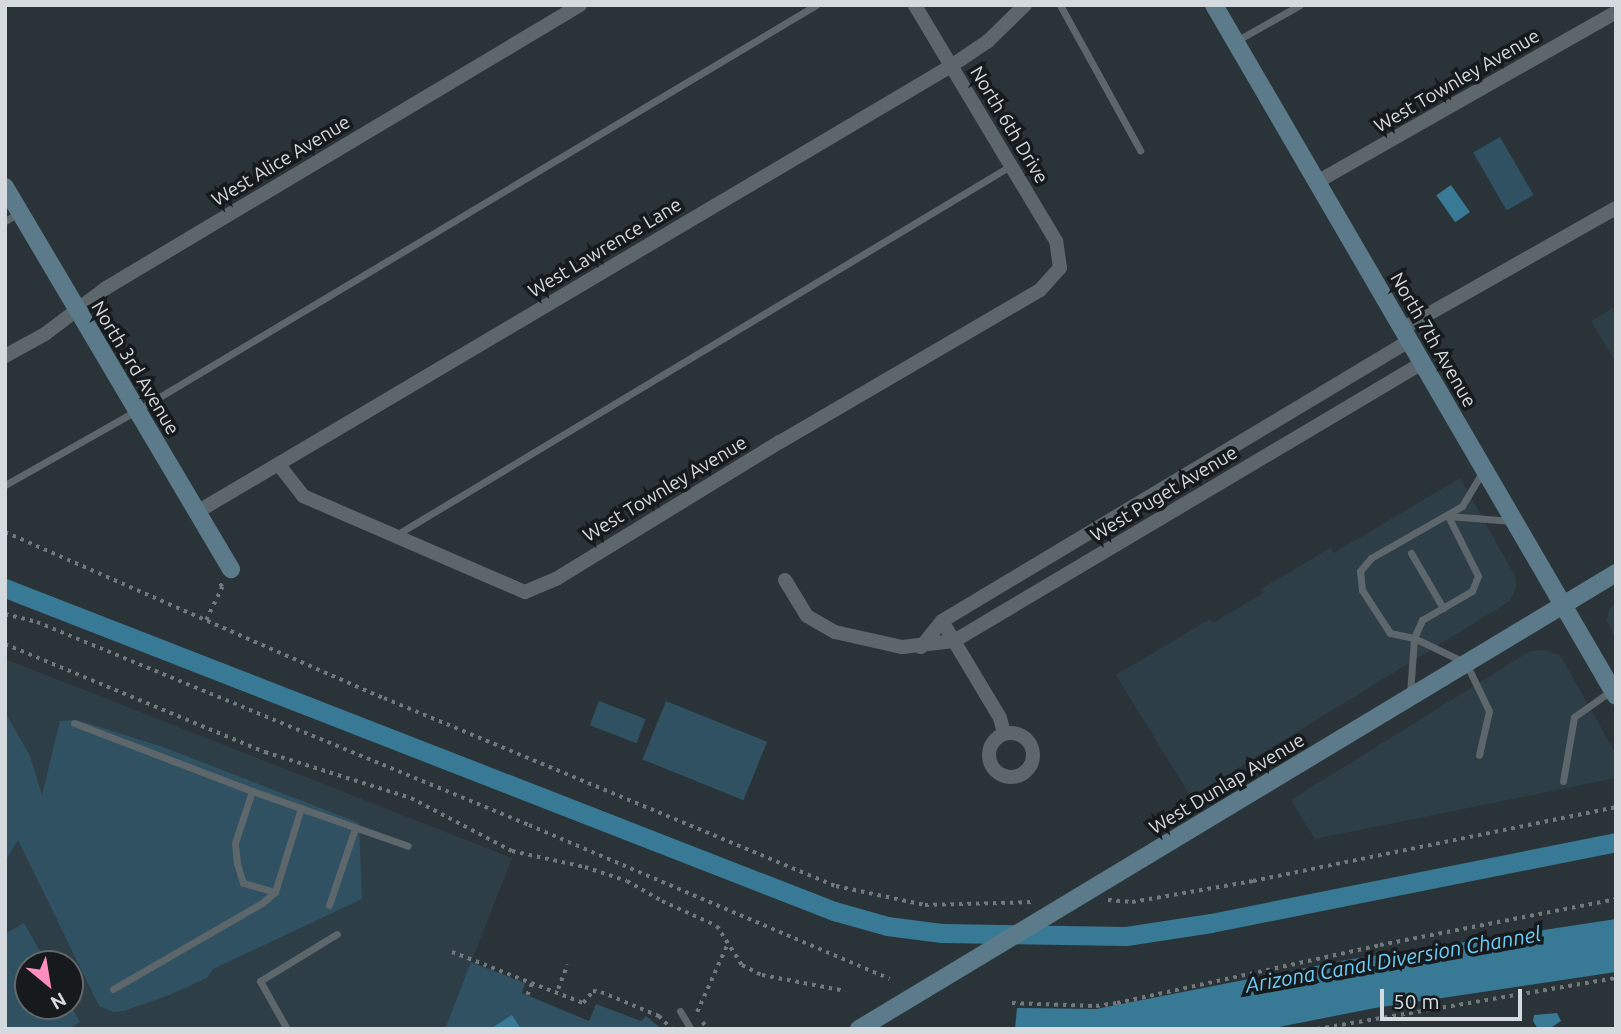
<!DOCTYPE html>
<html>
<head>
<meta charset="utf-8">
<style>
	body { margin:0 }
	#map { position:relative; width:1621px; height:1034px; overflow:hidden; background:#2a3338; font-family:Ubuntu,sans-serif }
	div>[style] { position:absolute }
	.built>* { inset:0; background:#2e3e46 }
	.green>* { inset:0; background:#2f5161; transform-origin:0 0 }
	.water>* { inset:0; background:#387995; transform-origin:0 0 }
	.canal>* { height:19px; margin:-9.5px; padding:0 9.5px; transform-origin:9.5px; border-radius:9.5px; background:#387995 }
	.path>* { height:3.5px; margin-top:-1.75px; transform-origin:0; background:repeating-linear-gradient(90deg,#71797d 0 3.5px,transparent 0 8.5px) }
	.lane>* { height:7px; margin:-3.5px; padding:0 3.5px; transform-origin:3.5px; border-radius:3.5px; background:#5c666b }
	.street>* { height:14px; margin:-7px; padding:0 7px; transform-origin:7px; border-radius:7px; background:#5c666b }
	.street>.ring { margin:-7px; padding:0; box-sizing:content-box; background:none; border:14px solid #5c666b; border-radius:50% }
	.secondary>* { height:18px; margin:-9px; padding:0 9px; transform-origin:9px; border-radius:9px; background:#5b7b8a }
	span { translate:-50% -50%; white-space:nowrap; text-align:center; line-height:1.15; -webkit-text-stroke:7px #161a1c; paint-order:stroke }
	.street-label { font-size:19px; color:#d4dadd }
	.water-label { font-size:21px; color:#6fcffa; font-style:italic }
	.frame { position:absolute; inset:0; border:7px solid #d4dadd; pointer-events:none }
	.north { position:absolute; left:14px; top:950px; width:70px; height:70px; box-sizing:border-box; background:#161a1c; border:2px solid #626769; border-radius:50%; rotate:150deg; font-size:19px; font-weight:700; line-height:28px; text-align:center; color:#d4dadd }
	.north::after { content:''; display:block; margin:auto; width:24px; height:32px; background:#fe8ebe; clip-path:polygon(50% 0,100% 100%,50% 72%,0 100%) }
	.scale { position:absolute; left:1380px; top:989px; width:142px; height:32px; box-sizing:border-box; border:4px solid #d4dadd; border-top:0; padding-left:9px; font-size:21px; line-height:24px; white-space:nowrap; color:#d4dadd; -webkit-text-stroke:5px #161a1c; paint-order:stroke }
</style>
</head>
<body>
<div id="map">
	<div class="built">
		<i style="clip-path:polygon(1616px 306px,1616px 363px,1591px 321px)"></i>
		<i style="clip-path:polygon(1460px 478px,1514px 574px,1517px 585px,1510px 601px,1191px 797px,1116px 675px,1210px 619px,1213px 623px,1263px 593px,1261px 589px,1330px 548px,1334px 553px)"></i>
		<i style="clip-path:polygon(1616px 603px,1616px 640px,1607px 621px,1609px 609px)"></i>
		<i style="clip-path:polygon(1544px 650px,1560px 655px,1616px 754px,1616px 778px,1315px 839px,1291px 800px,1530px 651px)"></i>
		<i style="clip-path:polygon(evenodd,5px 659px,512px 858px,445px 1029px,5px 1029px,5px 659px,28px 964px,70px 964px,70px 1006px,28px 1006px,28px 964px)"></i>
	</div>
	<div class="green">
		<i style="left:1500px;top:137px;width:67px;height:31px;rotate:60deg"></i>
		<i style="left:599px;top:701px;width:50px;height:26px;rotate:21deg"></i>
		<i style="left:666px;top:701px;width:109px;height:63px;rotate:22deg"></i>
		<i style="clip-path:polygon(5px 712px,30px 756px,42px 795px,60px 721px,77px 720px,163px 747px,359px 823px,362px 899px,213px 969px,207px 978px,169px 995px,124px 1011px,113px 1012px,99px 1006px,18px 840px,5px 861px)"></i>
		<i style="clip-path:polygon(24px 923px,47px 964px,28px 964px,28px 1006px,70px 1004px,80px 1022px,69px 1029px,5px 1029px,5px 934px)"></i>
		<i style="clip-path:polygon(471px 962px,525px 983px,522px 993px,589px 1021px,596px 1004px,641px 1021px,646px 1016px,662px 1029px,445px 1029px)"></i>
	</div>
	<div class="water">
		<i style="left:1451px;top:185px;width:33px;height:18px;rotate:55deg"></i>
		<i style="clip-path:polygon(1616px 919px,1616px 972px,1375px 1008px,1269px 1029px,1015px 1029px,1017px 1008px,1096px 1009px,1346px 960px)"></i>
		<i style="clip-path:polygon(1557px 1013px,1561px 1021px,1549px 1029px,1538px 1029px,1533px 1021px,1534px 1015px)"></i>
		<i style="clip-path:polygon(512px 1015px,521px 1029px,490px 1029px)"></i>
	</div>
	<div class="canal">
		<i style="left:5px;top:588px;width:890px;rotate:21.29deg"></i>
		<i style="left:834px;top:911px;width:55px;rotate:15.8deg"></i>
		<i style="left:887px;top:926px;width:55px;rotate:7.3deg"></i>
		<i style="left:942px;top:933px;width:184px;rotate:0.9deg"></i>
		<i style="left:1126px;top:936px;width:86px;rotate:-8.7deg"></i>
		<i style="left:1211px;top:923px;width:413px;rotate:-11.3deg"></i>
	</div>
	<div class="path">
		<i style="left:5px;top:532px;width:414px;rotate:23.7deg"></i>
		<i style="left:384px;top:698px;width:490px;rotate:22.6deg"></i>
		<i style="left:836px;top:886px;width:91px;rotate:12.1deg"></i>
		<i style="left:925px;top:905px;width:110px;rotate:-1.6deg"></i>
		<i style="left:5px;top:614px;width:33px;rotate:14deg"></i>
		<i style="left:37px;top:622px;width:532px;rotate:22.42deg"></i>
		<i style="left:529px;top:825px;width:392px;rotate:23.1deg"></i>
		<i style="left:206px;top:620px;width:37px;rotate:-64deg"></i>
		<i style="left:222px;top:587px;width:5px;rotate:-127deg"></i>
		<i style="left:5px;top:644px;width:282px;rotate:22.6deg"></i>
		<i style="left:265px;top:752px;width:153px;rotate:17.5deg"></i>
		<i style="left:411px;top:798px;width:114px;rotate:27.7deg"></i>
		<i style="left:512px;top:851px;width:75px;rotate:12.4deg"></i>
		<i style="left:585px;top:867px;width:44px;rotate:18.4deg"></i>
		<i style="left:627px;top:881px;width:40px;rotate:29.7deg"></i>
		<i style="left:662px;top:901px;width:60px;rotate:24.4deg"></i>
		<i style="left:717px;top:926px;width:46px;rotate:57.3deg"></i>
		<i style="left:742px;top:965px;width:22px;rotate:27deg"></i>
		<i style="left:762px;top:975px;width:85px;rotate:10.9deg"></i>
		<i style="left:1108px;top:900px;width:24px;rotate:5deg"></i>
		<i style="left:1132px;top:902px;width:123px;rotate:-9.8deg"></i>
		<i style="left:1253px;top:881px;width:370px;rotate:-11.5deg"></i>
		<i style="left:452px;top:952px;width:141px;rotate:21.3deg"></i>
		<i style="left:583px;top:1003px;width:16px;rotate:-50deg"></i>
		<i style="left:593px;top:991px;width:8px;rotate:7deg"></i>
		<i style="left:601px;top:992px;width:63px;rotate:22.5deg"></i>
		<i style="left:659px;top:1016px;width:18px;rotate:45deg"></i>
		<i style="left:558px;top:989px;width:26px;rotate:-69deg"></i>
		<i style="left:527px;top:995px;width:13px;rotate:-67deg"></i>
		<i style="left:1012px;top:1003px;width:84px;rotate:2deg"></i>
		<i style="left:1096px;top:1006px;width:21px;rotate:-8deg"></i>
		<i style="left:1117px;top:1003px;width:269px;rotate:-12.4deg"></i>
		<i style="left:1380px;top:945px;width:240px;rotate:-11deg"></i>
		<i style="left:697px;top:1012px;width:76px;rotate:-65.8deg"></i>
		<i style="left:703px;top:1022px;width:8px;rotate:60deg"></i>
		<i style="left:1317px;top:1029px;width:303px;rotate:-9.7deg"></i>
	</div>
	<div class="lane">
		<i style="left:1060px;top:5px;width:166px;rotate:61.1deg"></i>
		<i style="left:1236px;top:41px;width:73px;rotate:-29.4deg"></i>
		<i style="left:5px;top:221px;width:16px;rotate:-30deg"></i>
		<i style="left:5px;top:485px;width:150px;rotate:-29.5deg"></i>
		<i style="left:136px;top:411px;width:792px;rotate:-30.84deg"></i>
		<i style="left:1448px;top:516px;width:67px;rotate:63.4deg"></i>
		<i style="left:1478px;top:576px;width:16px;rotate:112deg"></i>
		<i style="left:1472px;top:591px;width:58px;rotate:149.9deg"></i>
		<i style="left:1422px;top:620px;width:20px;rotate:114deg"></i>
		<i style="left:1414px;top:638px;width:58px;rotate:25.7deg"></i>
		<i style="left:1466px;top:663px;width:53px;rotate:64.4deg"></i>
		<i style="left:1489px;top:711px;width:45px;rotate:102.8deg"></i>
		<i style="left:1448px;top:516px;width:65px;rotate:4.4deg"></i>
		<i style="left:396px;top:535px;width:716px;rotate:-31deg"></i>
		<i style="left:1411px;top:553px;width:64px;rotate:59.8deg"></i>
		<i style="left:1410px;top:694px;width:56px;rotate:-85.9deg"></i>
		<i style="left:1414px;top:638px;width:25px;rotate:-168deg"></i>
		<i style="left:1390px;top:633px;width:51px;rotate:-123.1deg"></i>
		<i style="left:1362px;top:590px;width:19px;rotate:-96deg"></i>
		<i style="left:1360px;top:571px;width:17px;rotate:-50deg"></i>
		<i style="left:1371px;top:558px;width:105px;rotate:-29.7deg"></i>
		<i style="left:1462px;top:506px;width:41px;rotate:-59deg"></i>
		<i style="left:74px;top:723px;width:191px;rotate:20.9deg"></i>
		<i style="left:1563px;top:781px;width:65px;rotate:-80.2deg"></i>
		<i style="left:1574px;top:717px;width:47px;rotate:-35.4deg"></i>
		<i style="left:275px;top:892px;width:88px;rotate:-72.8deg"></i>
		<i style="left:329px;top:905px;width:81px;rotate:-71.3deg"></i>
		<i style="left:113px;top:989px;width:172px;rotate:-30deg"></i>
		<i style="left:262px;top:903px;width:17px;rotate:-40deg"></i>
		<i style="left:275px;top:892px;width:33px;rotate:-164deg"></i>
		<i style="left:243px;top:883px;width:21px;rotate:-107deg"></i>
		<i style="left:237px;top:863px;width:20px;rotate:-96deg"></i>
		<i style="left:235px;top:843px;width:55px;rotate:-71.9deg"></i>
		<i style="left:252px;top:791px;width:165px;rotate:19.4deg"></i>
		<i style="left:680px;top:1011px;width:21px;rotate:59deg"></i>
		<i style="left:287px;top:1029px;width:55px;rotate:-119.4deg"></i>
		<i style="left:260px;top:981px;width:90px;rotate:-31.4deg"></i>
	</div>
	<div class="street">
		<i style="left:1317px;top:182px;width:344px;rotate:-29.6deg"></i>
		<i style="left:1402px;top:329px;width:246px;rotate:-29.5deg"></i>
		<i style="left:5px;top:356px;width:46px;rotate:-28.8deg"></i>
		<i style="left:45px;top:334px;width:76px;rotate:-37deg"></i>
		<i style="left:106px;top:288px;width:552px;rotate:-30.84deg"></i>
		<i style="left:279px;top:465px;width:39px;rotate:52deg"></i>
		<i style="left:303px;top:496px;width:242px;rotate:23.4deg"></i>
		<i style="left:525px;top:592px;width:34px;rotate:-23deg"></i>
		<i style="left:556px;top:579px;width:263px;rotate:-31.5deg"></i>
		<i style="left:780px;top:442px;width:301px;rotate:-30.3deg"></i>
		<i style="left:1040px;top:290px;width:30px;rotate:-48deg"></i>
		<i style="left:1060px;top:268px;width:27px;rotate:-98deg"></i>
		<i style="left:1056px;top:241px;width:275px;rotate:-120.9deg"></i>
		<i style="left:197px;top:512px;width:876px;rotate:-30.6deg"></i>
		<i style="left:951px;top:66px;width:45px;rotate:-34deg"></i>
		<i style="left:988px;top:41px;width:52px;rotate:-44.2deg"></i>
		<i style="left:785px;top:580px;width:42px;rotate:58.6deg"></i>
		<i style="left:807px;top:616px;width:32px;rotate:30deg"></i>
		<i style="left:835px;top:632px;width:69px;rotate:12.6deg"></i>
		<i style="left:902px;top:647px;width:52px;rotate:-6.6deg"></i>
		<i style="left:954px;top:641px;width:544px;rotate:-30.71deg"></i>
		<i style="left:942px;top:621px;width:113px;rotate:59.1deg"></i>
		<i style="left:1000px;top:718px;width:16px;rotate:75deg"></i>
		<i style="left:921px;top:647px;width:33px;rotate:-51deg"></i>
		<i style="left:942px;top:621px;width:545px;rotate:-30.95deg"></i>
		<i class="ring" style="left:989px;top:733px;width:30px;height:30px"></i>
	</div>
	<div class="secondary">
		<i style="left:1214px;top:5px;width:799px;rotate:59.81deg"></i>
		<i style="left:5px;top:187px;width:444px;rotate:59.4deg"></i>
		<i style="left:859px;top:1029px;width:884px;rotate:-31.06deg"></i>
	</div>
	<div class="street-label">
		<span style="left:1457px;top:81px;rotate:-30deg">West Townley Avenue</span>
		<span style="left:1009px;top:125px;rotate:59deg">North 6th Drive</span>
		<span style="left:281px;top:161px;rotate:-31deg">West Alice Avenue</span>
		<span style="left:605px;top:248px;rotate:-31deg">West Lawrence Lane</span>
		<span style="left:1433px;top:340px;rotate:60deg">North 7th Avenue</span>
		<span style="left:135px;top:368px;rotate:59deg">North 3rd Avenue</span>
		<span style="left:665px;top:489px;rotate:-31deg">West Townley Avenue</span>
		<span style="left:1164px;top:494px;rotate:-31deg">West Puget Avenue</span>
		<span style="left:1227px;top:784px;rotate:-31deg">West Dunlap Avenue</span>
	</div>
	<div class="water-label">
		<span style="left:1393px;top:959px;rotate:-10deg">Arizona Canal Diversion Channel</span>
	</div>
	<div class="frame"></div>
	<div class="north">N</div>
	<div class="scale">50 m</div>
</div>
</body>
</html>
